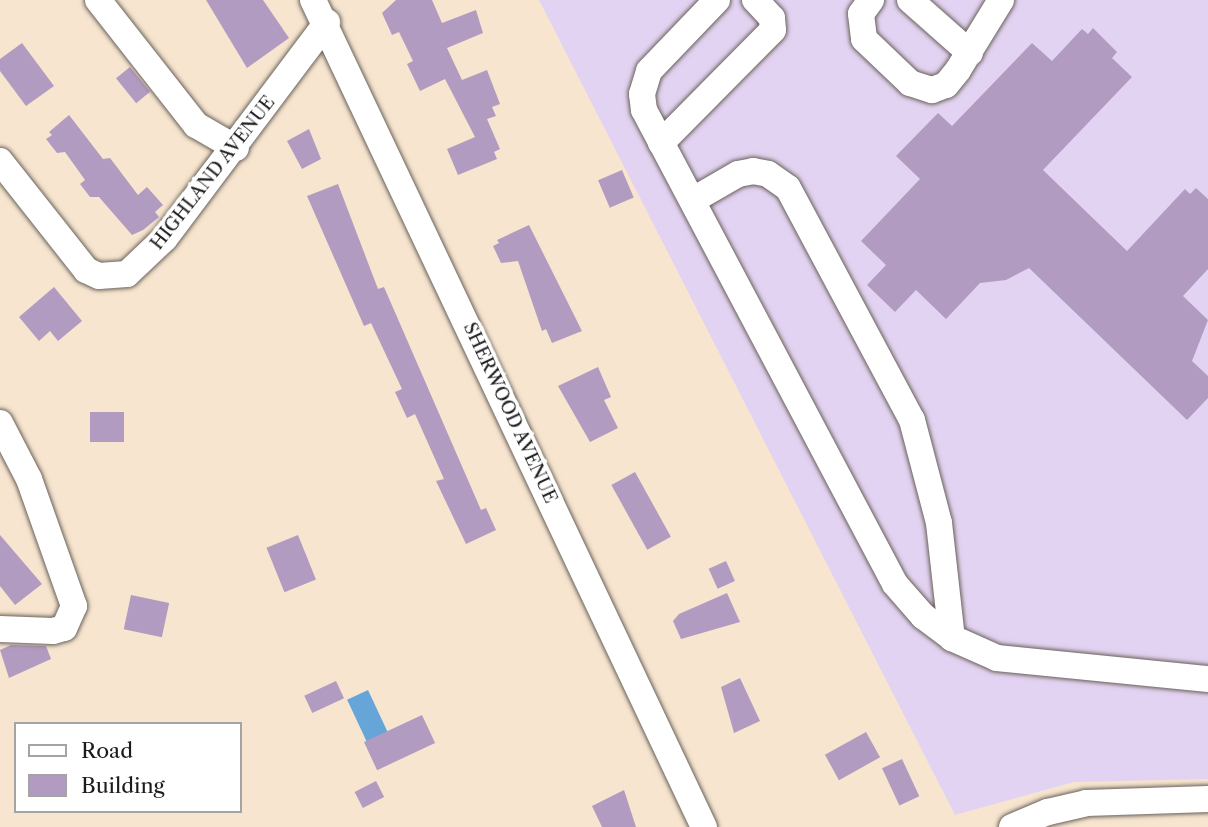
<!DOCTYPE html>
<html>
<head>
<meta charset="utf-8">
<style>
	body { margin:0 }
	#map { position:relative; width:1208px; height:827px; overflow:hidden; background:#f7e5cf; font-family:"Libre Caslon Text",serif }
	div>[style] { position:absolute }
	.built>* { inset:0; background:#e3d3f2 }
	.water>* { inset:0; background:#65a5d8; transform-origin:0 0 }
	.building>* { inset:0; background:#b29bc1; transform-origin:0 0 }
	.roads { filter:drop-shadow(0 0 2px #69625b) drop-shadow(0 0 2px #69625b) }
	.minor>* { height:26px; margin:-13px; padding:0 13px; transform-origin:13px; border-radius:13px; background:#fff }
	span { translate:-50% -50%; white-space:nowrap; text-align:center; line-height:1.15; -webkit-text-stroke:7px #fff; paint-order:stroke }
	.street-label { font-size:18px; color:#1c1c1c }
	.legend { position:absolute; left:14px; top:722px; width:228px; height:91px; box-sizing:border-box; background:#fff; border:2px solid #a4a4a4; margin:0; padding:9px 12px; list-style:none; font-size:21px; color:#1c1c1c }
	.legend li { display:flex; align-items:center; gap:14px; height:35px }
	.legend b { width:35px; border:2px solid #a4a4a4 }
</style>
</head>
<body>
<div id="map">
	<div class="built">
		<i style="clip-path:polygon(539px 0,1208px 0,1208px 779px,1074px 782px,955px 815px)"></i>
	</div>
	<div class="water">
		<i style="left:368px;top:690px;width:47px;height:23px;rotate:65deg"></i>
	</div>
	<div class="building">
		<i style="clip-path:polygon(206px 0,263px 0,289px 38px,247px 68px)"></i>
		<i style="clip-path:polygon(396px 0,432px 0,442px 23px,476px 10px,483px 33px,447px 48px,462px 80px,487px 70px,500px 104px,492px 107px,496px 116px,487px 119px,500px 149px,494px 152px,497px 159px,458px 175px,447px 149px,475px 137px,445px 79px,420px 91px,407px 64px,413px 61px,399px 32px,392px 35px,382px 13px)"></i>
		<i style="clip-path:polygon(1093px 28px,1117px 52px,1112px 58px,1132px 77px,1043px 170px,1127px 251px,1185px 189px,1190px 194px,1196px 188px,1208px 199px,1208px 269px,1183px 296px,1208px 320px,1192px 361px,1208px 376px,1208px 398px,1187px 420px,1029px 268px,1006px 280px,980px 283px,946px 319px,916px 290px,895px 312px,867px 285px,886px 265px,861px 241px,920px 179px,896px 156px,938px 113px,952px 126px,1032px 43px,1052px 61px,1082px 29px,1088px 34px)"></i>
		<i style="clip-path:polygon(22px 43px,54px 86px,26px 106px,0 71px,0 59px)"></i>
		<i style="left:130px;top:67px;width:32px;height:18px;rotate:51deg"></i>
		<i style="clip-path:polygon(69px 115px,103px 159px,110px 158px,138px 195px,147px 187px,163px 205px,155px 212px,159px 217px,143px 230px,132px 235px,99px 197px,90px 197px,80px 184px,85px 180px,65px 152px,57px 153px,46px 139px,52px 135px,49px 132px)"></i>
		<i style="clip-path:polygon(309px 129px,321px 159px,302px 169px,287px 141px)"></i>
		<i style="left:622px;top:170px;width:30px;height:26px;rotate:67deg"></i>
		<i style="clip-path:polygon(338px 184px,378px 289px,384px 287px,481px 510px,486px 508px,496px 530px,466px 544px,436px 481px,444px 479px,415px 414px,407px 418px,395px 392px,402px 389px,371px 323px,364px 326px,307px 196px)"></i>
		<i style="clip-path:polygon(529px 225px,582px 331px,552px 343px,546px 329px,542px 331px,518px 261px,501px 263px,493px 246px,499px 243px,497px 240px)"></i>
		<i style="clip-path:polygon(54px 287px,82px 321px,58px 341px,50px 331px,39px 341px,19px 317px)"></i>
		<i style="clip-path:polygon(598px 367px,611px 397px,604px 400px,618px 428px,590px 442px,558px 386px)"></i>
		<i style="left:90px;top:412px;width:34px;height:30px"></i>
		<i style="left:635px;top:472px;width:74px;height:27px;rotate:61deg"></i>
		<i style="clip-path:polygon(0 535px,42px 584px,15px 605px,0 586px)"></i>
		<i style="left:298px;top:535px;width:48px;height:34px;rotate:68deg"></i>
		<i style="left:726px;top:561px;width:22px;height:19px;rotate:66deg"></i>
		<i style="clip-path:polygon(727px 593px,740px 622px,681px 639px,673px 621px,679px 614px)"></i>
		<i style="left:131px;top:595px;width:39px;height:35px;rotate:12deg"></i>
		<i style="clip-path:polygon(11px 645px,46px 646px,51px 659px,9px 678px,0 650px)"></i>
		<i style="clip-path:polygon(740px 678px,760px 721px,734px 733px,721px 687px)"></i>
		<i style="left:336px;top:681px;width:19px;height:35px;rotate:65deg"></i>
		<i style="left:422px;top:715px;width:31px;height:64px;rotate:65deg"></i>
		<i style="left:866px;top:732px;width:29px;height:47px;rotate:61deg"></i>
		<i style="left:902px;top:759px;width:41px;height:22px;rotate:65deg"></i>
		<i style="left:376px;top:781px;width:18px;height:24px;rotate:63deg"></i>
		<i style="clip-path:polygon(624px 790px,636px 827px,602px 827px,592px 806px)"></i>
	</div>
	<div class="roads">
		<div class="minor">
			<i style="left:98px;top:0;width:159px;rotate:51.9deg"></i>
			<i style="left:196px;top:125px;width:46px;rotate:29.9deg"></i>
			<i style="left:313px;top:0;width:915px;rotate:64.7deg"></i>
			<i style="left:717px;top:0;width:98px;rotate:133.8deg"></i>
			<i style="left:649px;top:71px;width:24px;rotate:107deg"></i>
			<i style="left:642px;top:94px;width:16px;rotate:83deg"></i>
			<i style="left:644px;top:110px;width:536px;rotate:62.1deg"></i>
			<i style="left:895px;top:584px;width:43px;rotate:48.8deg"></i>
			<i style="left:923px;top:616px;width:36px;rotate:37deg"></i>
			<i style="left:952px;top:638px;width:49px;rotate:24deg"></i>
			<i style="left:997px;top:658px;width:212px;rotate:5.7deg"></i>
			<i style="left:871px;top:0;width:17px;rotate:126deg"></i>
			<i style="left:861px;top:14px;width:25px;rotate:83deg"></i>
			<i style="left:864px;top:39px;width:64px;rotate:43.7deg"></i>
			<i style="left:910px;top:83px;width:23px;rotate:18deg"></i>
			<i style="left:932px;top:90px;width:15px;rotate:-20deg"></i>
			<i style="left:946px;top:85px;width:19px;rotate:-51deg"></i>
			<i style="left:958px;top:70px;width:82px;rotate:-58.4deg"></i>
			<i style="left:910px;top:0;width:80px;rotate:41.5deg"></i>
			<i style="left:661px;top:143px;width:159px;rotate:-45.3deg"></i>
			<i style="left:773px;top:30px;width:12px;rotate:-95deg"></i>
			<i style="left:772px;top:18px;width:25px;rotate:-133deg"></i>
			<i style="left:0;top:161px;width:139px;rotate:51.7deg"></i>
			<i style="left:86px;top:270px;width:14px;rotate:25deg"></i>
			<i style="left:99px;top:276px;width:28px;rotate:-4deg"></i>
			<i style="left:127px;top:274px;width:52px;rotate:-43.5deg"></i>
			<i style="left:165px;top:238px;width:270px;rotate:-53.1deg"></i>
			<i style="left:693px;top:200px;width:52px;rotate:-30deg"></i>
			<i style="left:738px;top:174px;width:15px;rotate:-11deg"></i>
			<i style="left:753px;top:171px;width:15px;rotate:11deg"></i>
			<i style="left:768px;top:174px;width:24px;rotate:35deg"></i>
			<i style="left:788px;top:188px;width:263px;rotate:61.9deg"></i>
			<i style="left:912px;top:420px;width:106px;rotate:75.3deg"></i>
			<i style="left:939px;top:523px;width:116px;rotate:83.6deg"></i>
			<i style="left:0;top:423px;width:63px;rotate:62.6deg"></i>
			<i style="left:29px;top:479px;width:135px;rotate:70.5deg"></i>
			<i style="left:74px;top:606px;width:24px;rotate:114deg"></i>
			<i style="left:64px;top:628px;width:11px;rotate:165deg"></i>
			<i style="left:53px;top:631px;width:53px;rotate:-177.8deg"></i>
			<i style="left:1012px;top:827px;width:39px;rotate:-23deg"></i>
			<i style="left:1048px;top:812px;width:39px;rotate:-13deg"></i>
			<i style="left:1086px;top:803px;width:122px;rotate:-1.9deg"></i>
		</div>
	</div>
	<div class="street-label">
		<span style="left:213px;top:173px;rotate:-52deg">HIGHLAND AVENUE</span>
		<span style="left:510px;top:413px;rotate:65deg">SHERWOOD AVENUE</span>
	</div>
	<ul class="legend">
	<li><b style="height:9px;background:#fff"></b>Road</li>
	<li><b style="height:19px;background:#b29bc1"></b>Building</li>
	</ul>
</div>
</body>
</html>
